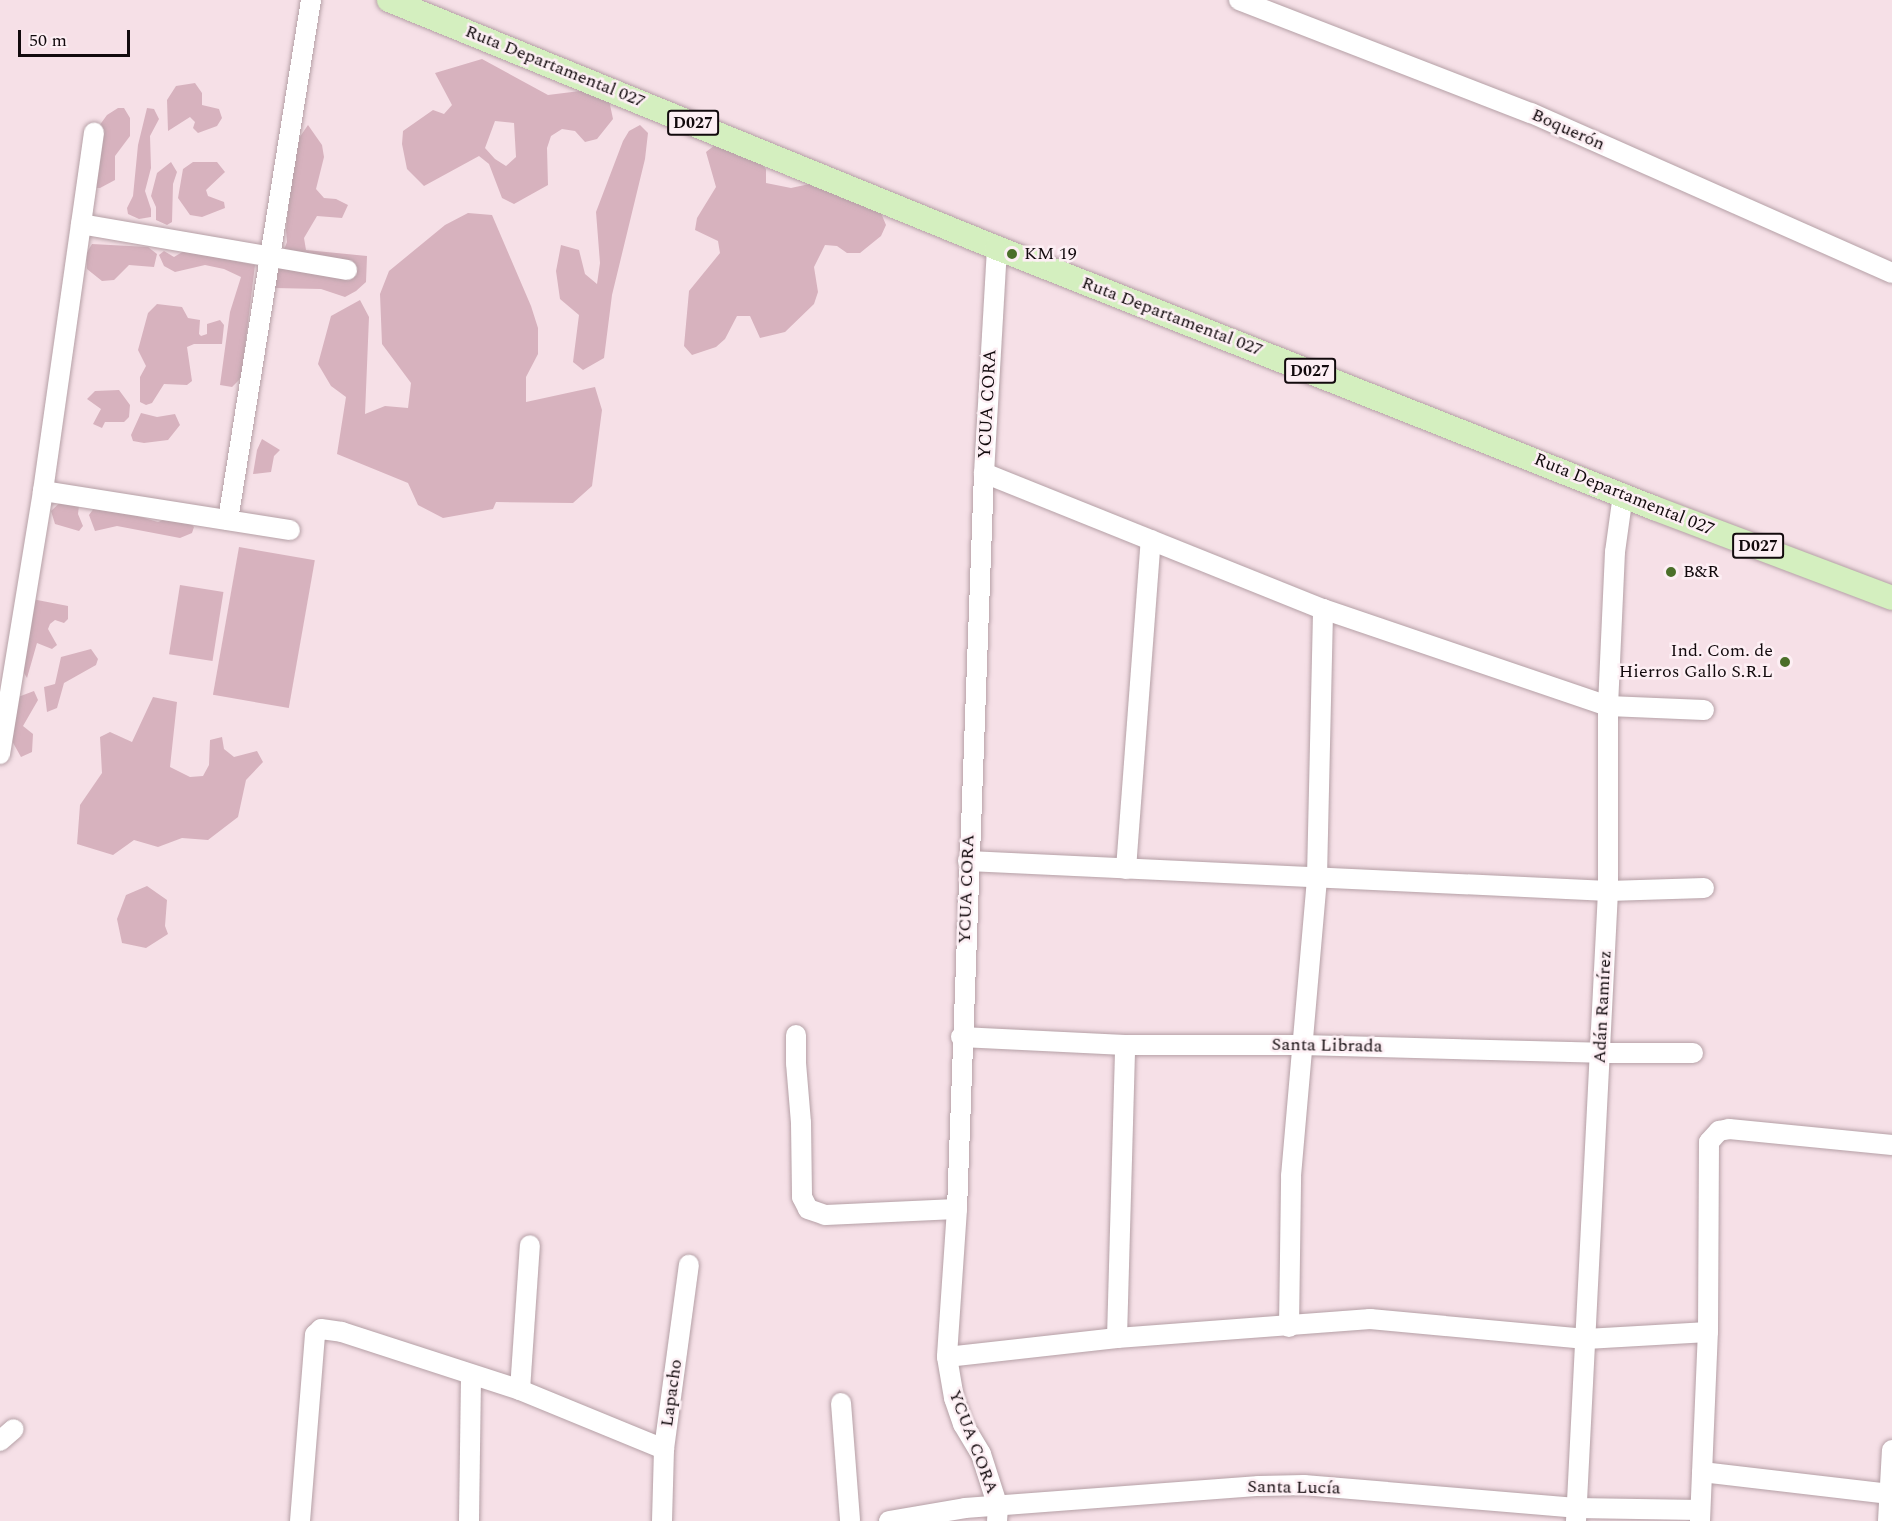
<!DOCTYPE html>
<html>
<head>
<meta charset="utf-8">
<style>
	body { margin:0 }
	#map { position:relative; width:1892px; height:1521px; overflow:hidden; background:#f6e0e7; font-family:Spectral,serif }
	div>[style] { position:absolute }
	.green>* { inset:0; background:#d7b2be; transform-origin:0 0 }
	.roads { filter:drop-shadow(0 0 2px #b5a0a6) drop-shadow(0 0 2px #b5a0a6) }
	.minor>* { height:20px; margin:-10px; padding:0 10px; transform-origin:10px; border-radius:10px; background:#fff }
	.major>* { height:24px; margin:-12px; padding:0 12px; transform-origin:12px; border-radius:12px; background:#d4efbf }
	.dots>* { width:16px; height:16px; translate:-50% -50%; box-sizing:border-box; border:3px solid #fdeff4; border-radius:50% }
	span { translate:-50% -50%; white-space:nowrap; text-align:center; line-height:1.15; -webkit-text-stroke:5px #fdeff4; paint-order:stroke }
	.shield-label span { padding:2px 4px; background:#fdeff4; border:2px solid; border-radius:4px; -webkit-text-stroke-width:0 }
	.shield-label { font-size:16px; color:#120a0d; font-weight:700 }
	.street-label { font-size:18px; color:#120a0d }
	.poi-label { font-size:18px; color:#120a0d }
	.left { translate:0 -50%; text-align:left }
	.right { translate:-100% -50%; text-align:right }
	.scale { position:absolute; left:18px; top:30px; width:112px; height:27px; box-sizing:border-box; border:3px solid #120a0d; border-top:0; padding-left:8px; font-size:18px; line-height:21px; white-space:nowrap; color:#120a0d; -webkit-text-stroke:4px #fdeff4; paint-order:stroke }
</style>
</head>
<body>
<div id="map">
	<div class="green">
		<i style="clip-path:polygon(evenodd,482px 59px,548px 95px,596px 89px,608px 95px,613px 119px,597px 139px,585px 142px,575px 131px,562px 129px,551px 136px,547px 148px,548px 185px,514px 204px,502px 198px,489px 164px,479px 156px,424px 186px,407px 169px,402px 144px,403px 131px,433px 110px,444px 114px,452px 105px,435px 73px,482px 59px,495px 121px,514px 123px,516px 157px,506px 166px,495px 159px,485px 148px,495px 121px)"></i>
		<i style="clip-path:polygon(195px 83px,202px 93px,202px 105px,219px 109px,222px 118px,217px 126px,198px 133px,193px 128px,195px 122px,190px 117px,168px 131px,167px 100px,176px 86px)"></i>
		<i style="clip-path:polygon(118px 108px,124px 108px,130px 118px,130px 136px,115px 156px,115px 180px,100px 188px,95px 188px,94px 133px,107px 115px)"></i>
		<i style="clip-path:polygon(147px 108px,154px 109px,159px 119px,150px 136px,151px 168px,145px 191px,151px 209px,151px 217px,139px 219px,128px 214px,127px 208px,133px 196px,138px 145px)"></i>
		<i style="clip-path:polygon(308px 125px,322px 145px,324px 157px,316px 189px,324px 198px,336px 199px,348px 205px,342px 218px,317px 216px,304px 238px,306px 250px,367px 256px,366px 282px,356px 291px,345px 297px,321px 289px,274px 288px,274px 276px,287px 242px,286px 230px,295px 144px)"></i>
		<i style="clip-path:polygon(640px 125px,648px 133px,645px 159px,612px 295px,604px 358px,583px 370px,573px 362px,579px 315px,560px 299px,556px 271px,561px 245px,579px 250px,585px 274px,597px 284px,600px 263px,596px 212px,623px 141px,629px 131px)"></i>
		<i style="clip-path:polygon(715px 145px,749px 151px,766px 169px,766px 183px,791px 188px,814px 183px,881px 213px,886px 225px,881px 236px,860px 253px,847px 253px,837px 246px,825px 245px,814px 267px,818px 292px,814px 304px,785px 332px,760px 338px,750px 316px,737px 316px,725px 339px,716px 347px,692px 355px,684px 346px,689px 291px,720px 253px,718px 241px,695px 230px,697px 218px,716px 187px,706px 152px)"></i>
		<i style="clip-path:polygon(171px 162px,177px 172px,173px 184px,172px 222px,167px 225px,156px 220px,156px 207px,151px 196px,157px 173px)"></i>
		<i style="clip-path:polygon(193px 162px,217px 162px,225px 172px,206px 190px,208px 196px,224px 202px,225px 208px,202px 217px,190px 215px,178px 198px,183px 169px)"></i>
		<i style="clip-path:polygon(468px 213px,492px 215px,531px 306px,538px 328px,538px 354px,526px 377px,526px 402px,595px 387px,602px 410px,592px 486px,573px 503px,496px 502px,493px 509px,443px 518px,418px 505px,408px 483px,337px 454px,346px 397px,331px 386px,318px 364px,331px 316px,360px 300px,369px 317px,365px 414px,385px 406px,408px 408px,411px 383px,382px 344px,380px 294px,389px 271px,445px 225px)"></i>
		<i style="clip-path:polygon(92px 244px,148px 247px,157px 254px,154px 267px,129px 265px,114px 280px,102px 281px,87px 269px,86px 254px)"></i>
		<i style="clip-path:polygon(164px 251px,174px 257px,184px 251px,255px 265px,242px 371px,241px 378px,232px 387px,220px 385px,230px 312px,241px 277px,224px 269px,205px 265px,175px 272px,164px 266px,159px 255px)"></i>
		<i style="clip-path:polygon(157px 304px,182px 307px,188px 318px,200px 320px,199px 334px,201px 336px,207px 334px,207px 324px,220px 320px,224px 325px,222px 344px,194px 344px,187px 347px,192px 381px,187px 385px,164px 384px,152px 403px,146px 405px,140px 402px,140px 377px,146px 366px,138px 350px,148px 313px)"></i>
		<i style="clip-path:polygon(119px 390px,130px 405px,129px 417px,124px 422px,105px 422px,102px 428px,93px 424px,101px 409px,87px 399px,95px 391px)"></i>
		<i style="clip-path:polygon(141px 413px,157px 417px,175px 414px,180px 425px,168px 440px,144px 443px,133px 441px,131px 435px)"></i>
		<i style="clip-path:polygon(262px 439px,280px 450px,274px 456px,271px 472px,253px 474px,257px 450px)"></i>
		<i style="clip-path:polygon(68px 495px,80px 497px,78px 514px,83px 526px,79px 531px,55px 524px,51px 511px)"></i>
		<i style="clip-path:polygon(97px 504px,158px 522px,181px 513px,194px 527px,192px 533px,180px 538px,117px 526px,95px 531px,89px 515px)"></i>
		<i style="left:239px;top:547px;width:77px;height:150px;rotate:10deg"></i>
		<i style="left:180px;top:585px;width:44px;height:70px;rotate:9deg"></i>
		<i style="clip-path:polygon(32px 599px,68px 606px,68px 619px,64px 623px,55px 620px,50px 624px,48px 629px,57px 645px,52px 649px,37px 643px,27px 678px,14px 656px)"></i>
		<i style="clip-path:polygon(91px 649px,98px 659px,96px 665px,64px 683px,57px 708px,47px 712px,44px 687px,55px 684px,61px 657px)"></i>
		<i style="clip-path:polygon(34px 691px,38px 700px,23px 726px,33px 734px,32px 752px,21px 757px,7px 732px,18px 697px)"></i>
		<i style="clip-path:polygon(153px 697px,177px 702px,170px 767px,190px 777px,203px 776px,209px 765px,210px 740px,222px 737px,224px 749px,234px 757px,257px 751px,263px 762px,246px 780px,238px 817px,208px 840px,182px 838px,158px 847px,134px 840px,113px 855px,77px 844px,80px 805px,102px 773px,100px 737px,110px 732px,132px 742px)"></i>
		<i style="clip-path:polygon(147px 886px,167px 900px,165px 926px,168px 934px,146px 948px,122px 943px,117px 919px,126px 895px)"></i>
	</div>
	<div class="roads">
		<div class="minor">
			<i style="left:1239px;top:0;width:313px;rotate:21.2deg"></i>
			<i style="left:1531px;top:113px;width:395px;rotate:23.9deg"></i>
			<i style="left:81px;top:224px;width:270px;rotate:9.8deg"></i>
			<i style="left:997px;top:248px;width:225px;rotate:93.3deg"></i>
			<i style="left:984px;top:473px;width:736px;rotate:92.1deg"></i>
			<i style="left:957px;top:1209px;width:148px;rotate:93.9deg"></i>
			<i style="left:947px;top:1357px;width:42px;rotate:80.3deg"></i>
			<i style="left:954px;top:1398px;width:28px;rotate:71deg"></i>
			<i style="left:963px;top:1424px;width:35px;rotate:59deg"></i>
			<i style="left:981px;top:1454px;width:56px;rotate:72.2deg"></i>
			<i style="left:998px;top:1507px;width:14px;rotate:94deg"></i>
			<i style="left:984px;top:473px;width:365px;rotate:21.9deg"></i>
			<i style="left:1323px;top:609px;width:301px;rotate:18.8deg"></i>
			<i style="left:1608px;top:706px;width:96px;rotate:2.4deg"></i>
			<i style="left:43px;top:491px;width:250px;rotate:9deg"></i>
			<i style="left:228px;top:520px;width:527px;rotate:-80.93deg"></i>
			<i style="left:0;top:754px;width:266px;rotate:-80.7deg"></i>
			<i style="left:43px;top:491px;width:362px;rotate:-81.9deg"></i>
			<i style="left:968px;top:861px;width:641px;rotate:2.68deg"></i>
			<i style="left:1608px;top:891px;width:96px;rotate:-1.8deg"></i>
			<i style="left:1126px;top:869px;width:330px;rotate:-85.7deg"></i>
			<i style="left:796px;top:1035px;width:28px;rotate:90deg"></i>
			<i style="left:796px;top:1063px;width:60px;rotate:85.2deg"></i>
			<i style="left:801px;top:1123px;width:74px;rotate:89.2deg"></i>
			<i style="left:802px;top:1197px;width:13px;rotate:63deg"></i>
			<i style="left:808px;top:1209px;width:18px;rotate:19deg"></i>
			<i style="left:825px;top:1215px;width:132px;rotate:-2.6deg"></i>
			<i style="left:961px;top:1037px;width:164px;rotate:2.8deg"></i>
			<i style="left:1125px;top:1045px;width:177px"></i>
			<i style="left:1302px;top:1045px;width:298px;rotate:1.5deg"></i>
			<i style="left:1600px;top:1053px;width:93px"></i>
			<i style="left:1289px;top:1327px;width:151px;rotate:-89.2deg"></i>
			<i style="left:1291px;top:1176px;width:300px;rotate:-85deg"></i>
			<i style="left:1317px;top:877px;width:268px;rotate:-88.7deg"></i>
			<i style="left:1117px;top:1338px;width:293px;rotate:-88.4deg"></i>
			<i style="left:947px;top:1357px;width:171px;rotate:-6.4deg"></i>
			<i style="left:1117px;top:1338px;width:254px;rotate:-4.3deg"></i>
			<i style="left:1370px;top:1319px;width:217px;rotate:5.3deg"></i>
			<i style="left:1586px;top:1339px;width:122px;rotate:-3.3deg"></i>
			<i style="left:520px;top:1390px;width:145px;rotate:-86.1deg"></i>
			<i style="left:841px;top:1403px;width:118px;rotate:85.6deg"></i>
			<i style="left:0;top:1441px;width:18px;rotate:-41deg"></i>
			<i style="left:1702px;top:1472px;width:189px;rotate:6.7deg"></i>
			<i style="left:300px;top:1521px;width:187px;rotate:-85.4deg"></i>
			<i style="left:315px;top:1335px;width:8px;rotate:-45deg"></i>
			<i style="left:321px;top:1329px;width:21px;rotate:8deg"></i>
			<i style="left:342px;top:1332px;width:187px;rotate:18deg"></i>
			<i style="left:520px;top:1390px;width:156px;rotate:22.3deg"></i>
			<i style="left:469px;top:1521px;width:146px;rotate:-89.2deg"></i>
			<i style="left:662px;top:1521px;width:72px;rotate:-88.4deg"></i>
			<i style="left:664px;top:1449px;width:186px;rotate:-82.3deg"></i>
			<i style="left:889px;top:1521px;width:77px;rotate:-9.7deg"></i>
			<i style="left:965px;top:1508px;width:295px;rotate:-4.3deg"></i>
			<i style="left:1259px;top:1486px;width:45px;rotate:-1.3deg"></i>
			<i style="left:1304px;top:1485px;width:273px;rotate:4.8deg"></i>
			<i style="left:1576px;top:1508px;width:124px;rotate:0.9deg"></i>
			<i style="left:1576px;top:1521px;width:631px;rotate:-87.09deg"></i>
			<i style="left:1608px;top:891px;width:185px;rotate:-90deg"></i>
			<i style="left:1608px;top:706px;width:154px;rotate:-87.4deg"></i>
			<i style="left:1615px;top:552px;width:59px;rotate:-82.1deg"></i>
			<i style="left:1700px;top:1521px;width:189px;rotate:-87.6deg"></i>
			<i style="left:1708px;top:1332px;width:190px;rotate:-89.7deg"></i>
			<i style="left:1709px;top:1142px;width:15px;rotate:-48deg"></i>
			<i style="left:1719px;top:1131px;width:10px;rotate:-11deg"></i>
			<i style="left:1729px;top:1129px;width:164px;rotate:5.6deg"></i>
			<i style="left:1888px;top:1521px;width:71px;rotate:-86.8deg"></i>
		</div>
		<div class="major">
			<i style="left:389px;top:0;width:657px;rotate:22.19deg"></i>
			<i style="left:997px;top:248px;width:707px;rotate:21.59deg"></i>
			<i style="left:1654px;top:508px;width:254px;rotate:20.7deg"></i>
		</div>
	</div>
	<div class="dots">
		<i style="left:1012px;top:254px;background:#4b6f29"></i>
		<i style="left:1671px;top:572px;background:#4b6f29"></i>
		<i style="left:1785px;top:662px;background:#4b6f29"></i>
	</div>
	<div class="shield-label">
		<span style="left:693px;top:123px">D027</span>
		<span style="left:1310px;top:371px">D027</span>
		<span style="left:1758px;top:546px">D027</span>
	</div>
	<div class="street-label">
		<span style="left:555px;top:67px;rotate:22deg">Ruta Departamental 027</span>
		<span style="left:1568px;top:130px;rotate:24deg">Boquerón</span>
		<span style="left:1172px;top:317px;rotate:21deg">Ruta Departamental 027</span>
		<span style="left:988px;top:404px;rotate:-87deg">YCUA CORA</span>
		<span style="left:1624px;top:495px;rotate:22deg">Ruta Departamental 027</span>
		<span style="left:967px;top:889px;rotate:-88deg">YCUA CORA</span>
		<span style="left:1603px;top:1007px;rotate:-87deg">Adán Ramírez</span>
		<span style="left:1327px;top:1046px;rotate:1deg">Santa Librada</span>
		<span style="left:672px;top:1393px;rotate:-82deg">Lapacho</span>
		<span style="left:973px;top:1442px;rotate:69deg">YCUA CORA</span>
		<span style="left:1294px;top:1488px;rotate:1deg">Santa Lucía</span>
	</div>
	<div class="poi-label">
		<span class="left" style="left:1024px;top:254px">KM 19</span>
		<span class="left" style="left:1683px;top:572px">B&amp;R</span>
		<span class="right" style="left:1773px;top:662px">Ind. Com. de<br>Hierros Gallo S.R.L</span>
	</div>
	<div class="scale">50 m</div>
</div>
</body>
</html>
